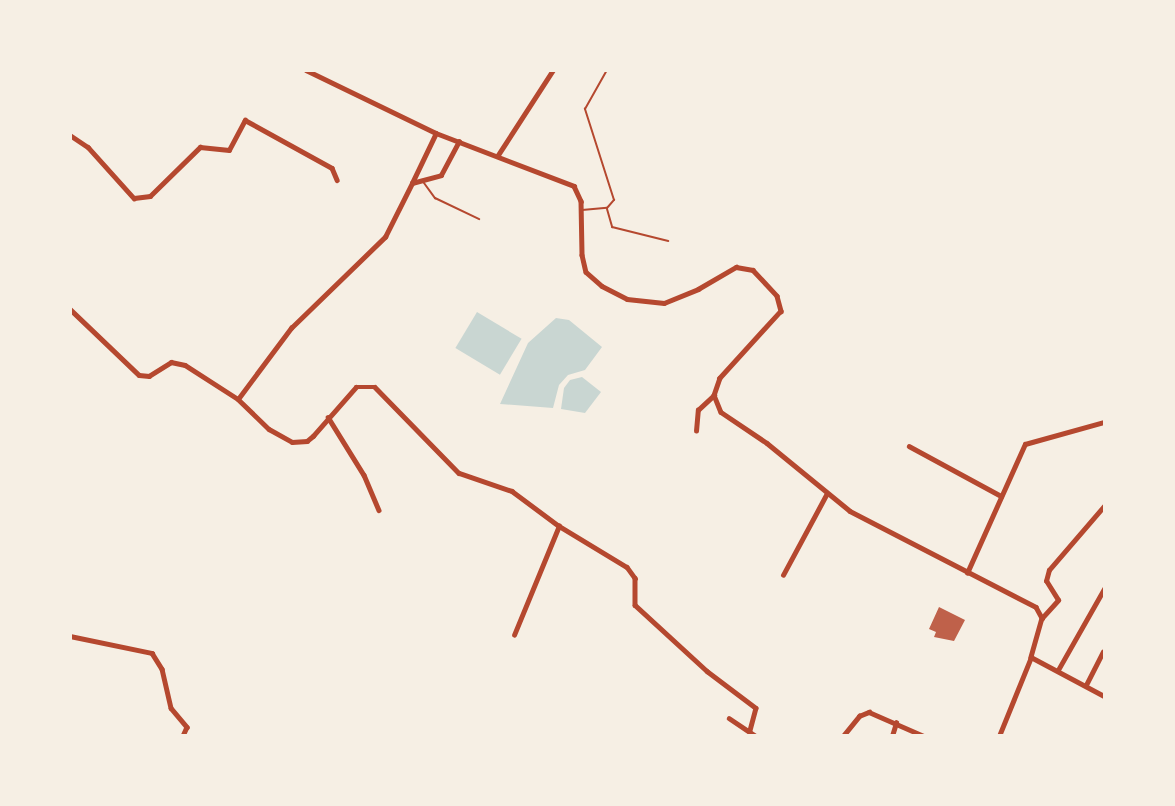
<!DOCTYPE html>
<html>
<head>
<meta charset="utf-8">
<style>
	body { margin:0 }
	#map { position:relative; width:1175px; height:806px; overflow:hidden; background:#f6efe4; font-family:Arial,sans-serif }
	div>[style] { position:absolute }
	.water>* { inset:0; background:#c9d6d2; transform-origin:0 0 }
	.building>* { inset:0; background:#bf614a }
	.service>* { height:2px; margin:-1px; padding:0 1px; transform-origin:1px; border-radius:1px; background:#b5482f }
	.minor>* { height:4.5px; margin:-2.25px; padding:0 2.25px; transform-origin:2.25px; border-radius:2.25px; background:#b5482f }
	span { translate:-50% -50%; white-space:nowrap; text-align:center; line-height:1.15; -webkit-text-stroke:5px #f6efe4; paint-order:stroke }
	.frame { position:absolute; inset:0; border:72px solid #f6efe4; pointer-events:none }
</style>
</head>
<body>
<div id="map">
	<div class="water">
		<i style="left:477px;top:312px;width:52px;height:42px;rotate:31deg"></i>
		<i style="clip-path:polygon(556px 318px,569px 320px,602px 347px,585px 370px,568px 375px,559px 385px,553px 408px,500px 404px,528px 343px)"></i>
		<i style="clip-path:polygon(582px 377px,601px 392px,585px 413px,561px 409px,564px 388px,570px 380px)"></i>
	</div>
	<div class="building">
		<i style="clip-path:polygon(939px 607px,965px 620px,954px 641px,934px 637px,936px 632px,929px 629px)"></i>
	</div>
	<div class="service">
		<i style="left:424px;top:183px;width:19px;rotate:54deg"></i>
		<i style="left:435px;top:198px;width:49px;rotate:25.5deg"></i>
		<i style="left:607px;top:209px;width:19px;rotate:74deg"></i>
		<i style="left:612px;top:227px;width:58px;rotate:14deg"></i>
		<i style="left:582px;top:210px;width:25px;rotate:-5deg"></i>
		<i style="left:607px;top:208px;width:11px;rotate:-49deg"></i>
		<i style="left:614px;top:200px;width:96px;rotate:-107.7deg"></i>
		<i style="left:585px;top:109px;width:45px;rotate:-60.6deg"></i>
	</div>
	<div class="minor">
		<i style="left:306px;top:70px;width:144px;rotate:25.9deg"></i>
		<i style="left:436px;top:133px;width:148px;rotate:21deg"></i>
		<i style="left:574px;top:186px;width:17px;rotate:65deg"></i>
		<i style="left:581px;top:201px;width:54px;rotate:88.9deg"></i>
		<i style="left:582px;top:255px;width:17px;rotate:77deg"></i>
		<i style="left:586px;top:272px;width:21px;rotate:41deg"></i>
		<i style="left:602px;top:286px;width:28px;rotate:27deg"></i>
		<i style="left:627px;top:299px;width:37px;rotate:6deg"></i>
		<i style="left:664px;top:303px;width:37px;rotate:-22deg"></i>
		<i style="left:698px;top:289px;width:44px;rotate:-30.1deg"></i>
		<i style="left:736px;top:267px;width:17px;rotate:10deg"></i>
		<i style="left:753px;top:270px;width:35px;rotate:47deg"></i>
		<i style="left:777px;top:296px;width:16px;rotate:75deg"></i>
		<i style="left:781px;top:311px;width:91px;rotate:132.3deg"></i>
		<i style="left:720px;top:378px;width:18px;rotate:109deg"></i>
		<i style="left:714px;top:395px;width:18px;rotate:68deg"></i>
		<i style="left:721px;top:412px;width:55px;rotate:34deg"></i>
		<i style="left:767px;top:443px;width:107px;rotate:39.3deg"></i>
		<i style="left:850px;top:511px;width:209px;rotate:27.3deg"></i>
		<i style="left:1036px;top:607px;width:13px;rotate:61deg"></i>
		<i style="left:1042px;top:618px;width:41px;rotate:105.8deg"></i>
		<i style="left:1031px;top:657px;width:83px;rotate:28.1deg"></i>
		<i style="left:70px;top:135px;width:22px;rotate:34deg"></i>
		<i style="left:88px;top:147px;width:69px;rotate:48deg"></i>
		<i style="left:134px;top:198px;width:16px;rotate:-7deg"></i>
		<i style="left:150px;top:196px;width:70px;rotate:-44.4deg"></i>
		<i style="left:200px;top:147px;width:29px;rotate:6deg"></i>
		<i style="left:229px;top:150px;width:34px;rotate:-62deg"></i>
		<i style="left:245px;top:120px;width:99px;rotate:28.9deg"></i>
		<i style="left:332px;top:168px;width:13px;rotate:67deg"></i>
		<i style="left:498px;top:155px;width:101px;rotate:-57.1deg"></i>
		<i style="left:412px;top:183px;width:55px;rotate:-64.4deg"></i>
		<i style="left:70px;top:309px;width:95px;rotate:43.7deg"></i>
		<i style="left:139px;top:375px;width:10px;rotate:6deg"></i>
		<i style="left:149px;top:376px;width:26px;rotate:-32deg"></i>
		<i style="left:171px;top:362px;width:14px;rotate:12deg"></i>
		<i style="left:185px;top:365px;width:63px;rotate:32.7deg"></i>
		<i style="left:238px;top:399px;width:43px;rotate:44.1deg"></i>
		<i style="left:269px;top:429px;width:26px;rotate:29deg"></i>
		<i style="left:292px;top:442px;width:15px;rotate:-4deg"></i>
		<i style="left:307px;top:441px;width:8px;rotate:-40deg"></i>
		<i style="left:313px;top:436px;width:65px;rotate:-48.7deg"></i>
		<i style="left:356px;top:387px;width:19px"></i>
		<i style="left:375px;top:387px;width:120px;rotate:45.7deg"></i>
		<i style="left:459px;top:473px;width:56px;rotate:18.8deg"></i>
		<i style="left:512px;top:491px;width:59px;rotate:36.7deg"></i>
		<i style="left:559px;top:526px;width:79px;rotate:31.1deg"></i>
		<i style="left:627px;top:567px;width:14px;rotate:54deg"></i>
		<i style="left:635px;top:578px;width:27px;rotate:90deg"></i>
		<i style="left:635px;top:605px;width:98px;rotate:42.5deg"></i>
		<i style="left:707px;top:671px;width:61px;rotate:37.1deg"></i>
		<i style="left:756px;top:708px;width:24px;rotate:105deg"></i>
		<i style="left:238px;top:399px;width:89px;rotate:-53.3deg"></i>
		<i style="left:291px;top:328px;width:131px;rotate:-44.1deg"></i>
		<i style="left:385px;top:237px;width:60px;rotate:-63.4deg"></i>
		<i style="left:412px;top:183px;width:30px;rotate:-15deg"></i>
		<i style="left:441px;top:175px;width:38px;rotate:-62deg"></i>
		<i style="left:328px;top:417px;width:68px;rotate:58.2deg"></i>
		<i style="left:364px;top:475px;width:38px;rotate:67deg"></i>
		<i style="left:696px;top:431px;width:21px;rotate:-85deg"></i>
		<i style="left:698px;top:410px;width:22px;rotate:-43deg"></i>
		<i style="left:909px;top:446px;width:105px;rotate:28.5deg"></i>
		<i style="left:967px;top:573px;width:141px;rotate:-65.8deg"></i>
		<i style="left:1025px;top:444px;width:82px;rotate:-15.6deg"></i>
		<i style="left:783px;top:575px;width:91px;rotate:-61.7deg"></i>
		<i style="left:1042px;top:618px;width:24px;rotate:-48deg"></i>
		<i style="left:1058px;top:600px;width:22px;rotate:-122deg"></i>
		<i style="left:1046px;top:581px;width:11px;rotate:-75deg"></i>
		<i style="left:1049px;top:570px;width:84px;rotate:-49.3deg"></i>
		<i style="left:514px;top:635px;width:118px;rotate:-67.6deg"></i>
		<i style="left:70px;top:636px;width:84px;rotate:11.7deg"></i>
		<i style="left:152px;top:653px;width:19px;rotate:58deg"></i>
		<i style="left:162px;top:669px;width:40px;rotate:77deg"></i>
		<i style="left:171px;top:708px;width:25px;rotate:50deg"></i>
		<i style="left:187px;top:727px;width:10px;rotate:114deg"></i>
		<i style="left:1058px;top:670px;width:93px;rotate:-60.4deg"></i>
		<i style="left:1086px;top:685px;width:37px;rotate:-63deg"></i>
		<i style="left:729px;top:718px;width:32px;rotate:34deg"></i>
		<i style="left:843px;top:736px;width:26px;rotate:-51deg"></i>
		<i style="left:859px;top:716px;width:11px;rotate:-22deg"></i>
		<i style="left:869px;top:712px;width:60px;rotate:23.6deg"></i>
		<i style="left:892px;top:736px;width:14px;rotate:-73deg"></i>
		<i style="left:999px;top:736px;width:85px;rotate:-67.9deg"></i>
	</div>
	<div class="frame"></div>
</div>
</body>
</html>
